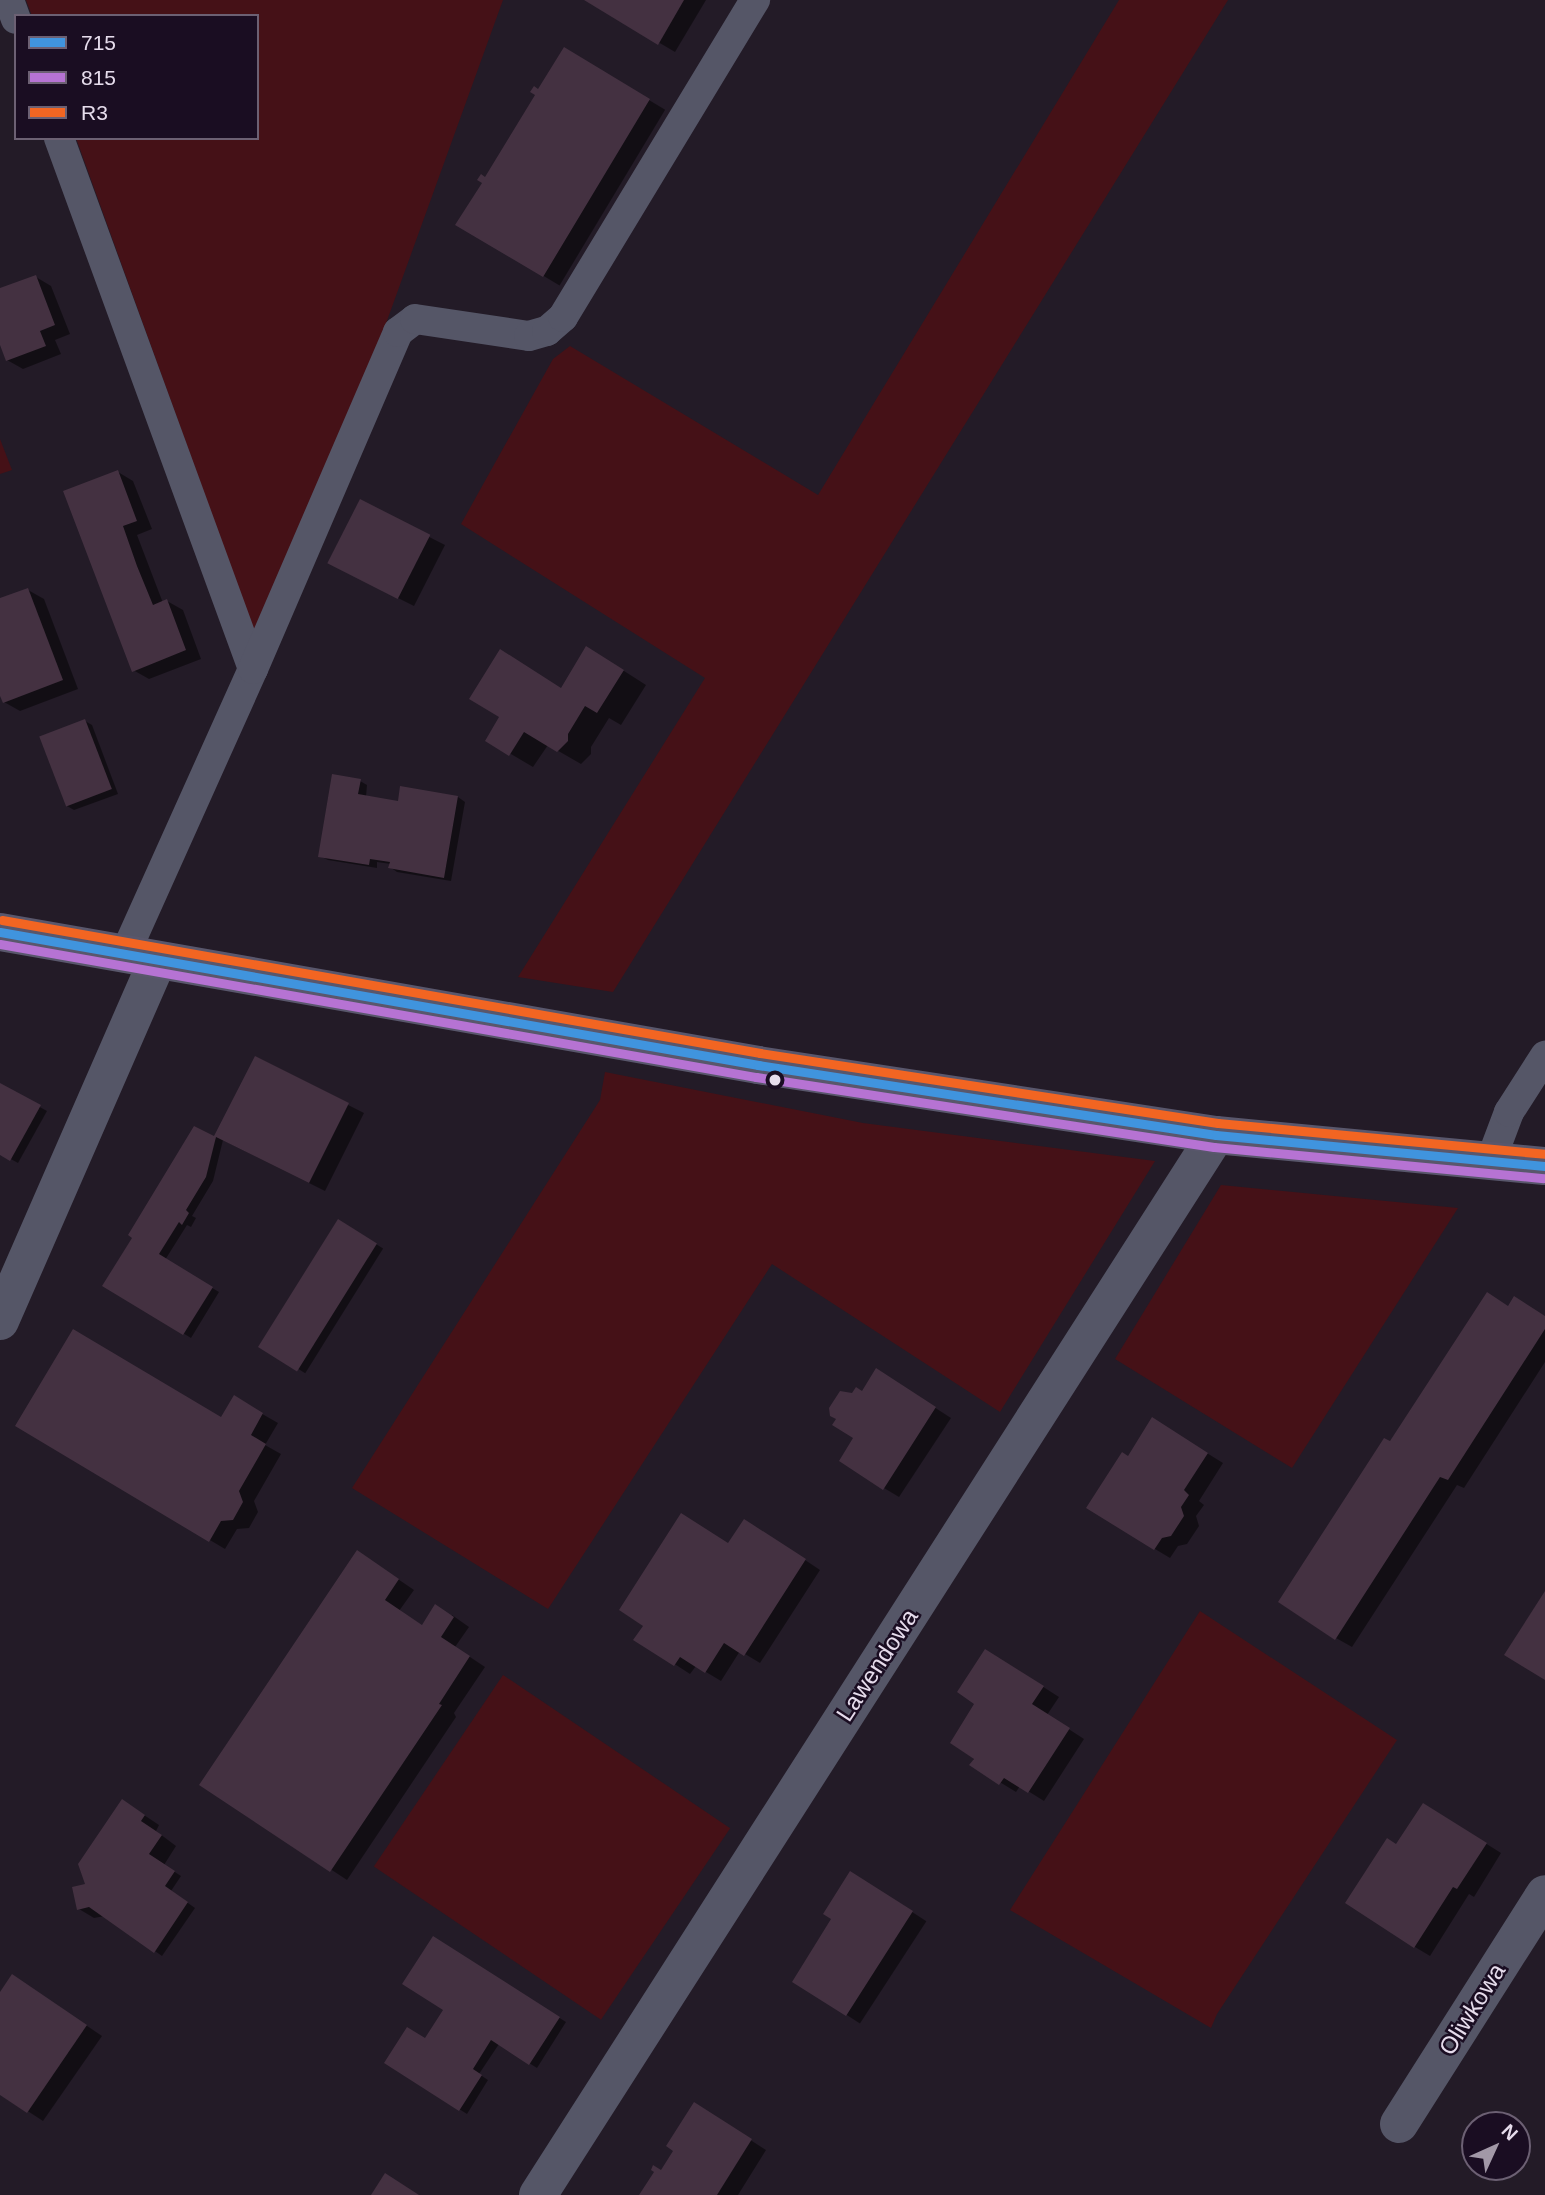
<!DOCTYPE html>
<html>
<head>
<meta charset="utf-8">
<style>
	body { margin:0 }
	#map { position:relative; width:1545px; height:2195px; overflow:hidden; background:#231b27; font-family:Helvetica,sans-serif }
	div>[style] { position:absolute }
	.green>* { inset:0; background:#451117; transform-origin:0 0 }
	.shadow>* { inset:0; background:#0007; transform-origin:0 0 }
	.building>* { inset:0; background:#443141; transform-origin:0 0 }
	.lane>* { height:30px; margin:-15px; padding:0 15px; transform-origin:15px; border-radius:15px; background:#555667 }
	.street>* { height:38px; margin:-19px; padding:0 19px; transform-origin:19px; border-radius:19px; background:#555667 }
	.secondary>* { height:38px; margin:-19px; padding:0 19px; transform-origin:19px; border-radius:19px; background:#59576c }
	.bus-1>* { height:9px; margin:-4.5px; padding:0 4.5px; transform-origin:4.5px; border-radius:4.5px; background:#4094de }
	.bus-2>* { height:9px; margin:-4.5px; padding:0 4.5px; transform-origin:4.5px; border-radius:4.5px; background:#b673d3 }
	.bus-3>* { height:9px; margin:-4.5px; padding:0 4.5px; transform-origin:4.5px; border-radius:4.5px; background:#f26522 }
	.dots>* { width:19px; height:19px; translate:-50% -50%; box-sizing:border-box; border:4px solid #1a0d22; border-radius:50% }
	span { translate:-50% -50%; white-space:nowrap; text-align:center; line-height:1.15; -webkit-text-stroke:5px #1a0d22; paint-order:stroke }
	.street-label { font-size:24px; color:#e6dcec }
	.legend { position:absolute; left:14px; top:14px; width:245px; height:126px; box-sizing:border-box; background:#1a0d22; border:2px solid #6c6073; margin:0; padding:9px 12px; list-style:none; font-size:21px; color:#e6dcec }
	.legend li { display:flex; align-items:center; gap:14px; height:35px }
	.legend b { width:35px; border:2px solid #6c6073 }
	.north { position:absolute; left:1461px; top:2111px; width:70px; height:70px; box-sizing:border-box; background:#1a0d22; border:2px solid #6c6073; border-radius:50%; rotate:45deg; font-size:19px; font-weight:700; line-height:28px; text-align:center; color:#e6dcec }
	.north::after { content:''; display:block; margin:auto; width:24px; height:32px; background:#a298a7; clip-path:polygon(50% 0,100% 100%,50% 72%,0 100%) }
</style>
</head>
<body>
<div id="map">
	<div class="green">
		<i style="clip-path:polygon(26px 0,503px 0,380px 340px,255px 634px,76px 138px,257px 138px,257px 16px,32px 16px)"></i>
		<i style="clip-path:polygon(1119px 0,1228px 0,613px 992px,518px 977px,705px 678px,461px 524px,553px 359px,570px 346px,818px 495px)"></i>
		<i style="clip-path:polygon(0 439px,12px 470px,0 474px)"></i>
		<i style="clip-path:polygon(605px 1072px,863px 1123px,1155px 1161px,1000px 1412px,772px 1264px,548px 1609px,352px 1488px,600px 1100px)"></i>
		<i style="clip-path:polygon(1221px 1185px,1458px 1208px,1292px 1468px,1115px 1359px)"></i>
		<i style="clip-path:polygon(1200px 1611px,1397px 1740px,1217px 2014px,1211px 2028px,1010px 1910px)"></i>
		<i style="left:503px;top:1675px;width:274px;height:231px;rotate:34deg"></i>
	</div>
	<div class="shadow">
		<i style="clip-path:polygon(587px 0,706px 0,675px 52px)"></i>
		<i style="left:564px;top:49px;width:118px;height:205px;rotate:31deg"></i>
		<i style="clip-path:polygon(36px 277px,51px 286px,70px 334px,55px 340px,61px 354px,23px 369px,7px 360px,0 340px,0 290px)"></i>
		<i style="clip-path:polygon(118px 472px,133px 481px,152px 529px,137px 535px,163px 603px,167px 601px,183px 610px,201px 659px,149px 679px,133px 670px)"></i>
		<i style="clip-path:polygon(360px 502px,445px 545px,414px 606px,346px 572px)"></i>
		<i style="clip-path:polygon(28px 590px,44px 599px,78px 689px,20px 711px,4px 702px,0 691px,0 600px)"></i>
		<i style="clip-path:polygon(610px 662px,646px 685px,621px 725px,609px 718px,591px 747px,591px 754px,581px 764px,548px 745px,533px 767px,487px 740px,562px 689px)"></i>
		<i style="clip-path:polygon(85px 721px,92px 725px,118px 794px,74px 810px,67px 806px)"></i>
		<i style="clip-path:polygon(360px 781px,367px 785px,366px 797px,399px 803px,402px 788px,458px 797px,465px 802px,451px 881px,397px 872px,390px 867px,391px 864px,377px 862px,377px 868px,328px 860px,320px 856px)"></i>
		<i style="clip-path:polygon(255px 1058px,364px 1113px,325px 1191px,223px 1140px,213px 1181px,192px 1216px,196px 1218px,191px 1227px,187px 1225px,165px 1260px,219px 1292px,191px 1338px,105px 1286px,215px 1139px)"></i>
		<i style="clip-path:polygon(0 1085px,47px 1111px,18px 1163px,0 1153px)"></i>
		<i style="left:339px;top:1221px;width:52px;height:147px;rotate:32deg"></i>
		<i style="clip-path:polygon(1509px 1307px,1545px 1316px,1545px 1362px,1464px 1488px,1457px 1485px,1352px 1647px,1336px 1638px,1391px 1443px)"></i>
		<i style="clip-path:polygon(892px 1380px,951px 1418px,899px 1497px,884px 1488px,855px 1438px,863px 1393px)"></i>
		<i style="clip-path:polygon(234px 1398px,278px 1423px,265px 1445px,281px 1454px,254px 1501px,258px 1512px,249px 1528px,237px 1529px,225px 1549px,18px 1426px,222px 1419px)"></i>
		<i style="clip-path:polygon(1168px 1429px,1223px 1463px,1199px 1501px,1204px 1505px,1196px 1516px,1199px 1526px,1187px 1544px,1178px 1546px,1170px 1558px,1155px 1549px,1128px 1458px)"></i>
		<i style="clip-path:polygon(760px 1530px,820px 1570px,760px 1663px,740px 1651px,721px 1681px,696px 1666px,690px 1674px,636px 1639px,729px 1545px)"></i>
		<i style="clip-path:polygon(373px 1562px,414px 1590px,399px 1611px,423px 1626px,452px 1615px,469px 1627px,455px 1647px,485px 1667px,454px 1713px,456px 1717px,347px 1880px,201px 1784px)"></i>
		<i style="clip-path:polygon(1001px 1660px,1059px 1697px,1047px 1715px,1084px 1739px,1044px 1801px,1020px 1786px,1016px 1792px,972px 1765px)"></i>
		<i style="clip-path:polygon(138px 1811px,159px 1825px,156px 1831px,176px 1846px,164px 1865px,181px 1876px,171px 1891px,195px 1908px,162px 1956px,105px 1916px,94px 1918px,79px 1909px,87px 1885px)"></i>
		<i style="clip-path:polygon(1439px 1814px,1501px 1853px,1474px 1897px,1469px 1894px,1430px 1956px,1415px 1947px,1397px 1846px)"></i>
		<i style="left:866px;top:1882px;width:72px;height:122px;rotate:33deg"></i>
		<i style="clip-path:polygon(434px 1939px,566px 2022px,537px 2068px,499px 2044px,479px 2074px,488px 2080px,467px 2114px,386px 2063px,425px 2040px,445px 2009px)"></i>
		<i style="clip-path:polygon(28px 1986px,102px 2036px,43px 2121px,0 2093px,0 1995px)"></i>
		<i style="clip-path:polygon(710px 2114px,766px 2150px,738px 2195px,641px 2195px,657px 2171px,662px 2172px)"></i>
	</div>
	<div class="building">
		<i style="clip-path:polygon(584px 0,684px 0,658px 45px)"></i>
		<i style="clip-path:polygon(564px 47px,650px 99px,543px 277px,455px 225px,482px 183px,477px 180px,481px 174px,485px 177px,535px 95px,530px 92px,534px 86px,538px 89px)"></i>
		<i style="clip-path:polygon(36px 275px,55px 325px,40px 331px,46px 346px,6px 361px,0 345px,0 288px)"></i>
		<i style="clip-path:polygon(118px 470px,137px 521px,123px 526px,137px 566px,153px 605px,167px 599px,186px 650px,132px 672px,63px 491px)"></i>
		<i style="left:360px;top:499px;width:79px;height:72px;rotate:27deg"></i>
		<i style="clip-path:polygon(28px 588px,63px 680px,3px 703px,0 696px,0 598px)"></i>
		<i style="clip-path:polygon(586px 646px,624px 670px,597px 713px,585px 706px,568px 734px,568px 741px,557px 752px,524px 732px,509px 756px,485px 741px,499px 717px,469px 699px,500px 649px,561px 688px)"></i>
		<i style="left:85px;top:719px;width:75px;height:49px;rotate:69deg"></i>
		<i style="clip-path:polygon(332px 774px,361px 779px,358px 794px,398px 801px,400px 786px,458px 796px,444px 878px,388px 868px,390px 862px,370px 859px,369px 865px,318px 857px)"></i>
		<i style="clip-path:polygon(255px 1056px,349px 1103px,309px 1183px,216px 1137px,206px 1177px,186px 1210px,189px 1213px,182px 1225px,179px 1222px,159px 1254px,213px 1287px,183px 1335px,102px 1286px,132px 1238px,128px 1235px,194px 1126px,214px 1136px)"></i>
		<i style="clip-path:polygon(0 1083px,41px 1105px,10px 1161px,0 1155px)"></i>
		<i style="left:338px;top:1219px;width:46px;height:151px;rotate:32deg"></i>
		<i style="clip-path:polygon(1487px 1292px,1508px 1306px,1514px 1296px,1545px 1316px,1545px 1329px,1448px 1480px,1440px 1477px,1335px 1640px,1278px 1602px,1384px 1438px,1390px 1441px)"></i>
		<i style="clip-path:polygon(73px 1329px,221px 1417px,234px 1395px,263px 1413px,251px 1435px,266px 1444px,239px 1491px,243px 1502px,233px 1520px,221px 1521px,209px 1542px,15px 1426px)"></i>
		<i style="clip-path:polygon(876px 1368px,936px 1407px,883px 1490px,839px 1461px,853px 1438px,832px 1425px,836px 1419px,830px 1416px,829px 1408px,840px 1391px,852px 1393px,856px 1387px,862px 1391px)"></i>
		<i style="clip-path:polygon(1152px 1417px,1208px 1453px,1184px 1490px,1189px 1495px,1181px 1507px,1184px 1516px,1171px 1536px,1162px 1538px,1154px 1550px,1086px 1508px,1122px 1452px,1128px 1456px)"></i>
		<i style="clip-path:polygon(681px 1513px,728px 1543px,744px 1519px,806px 1559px,744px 1656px,724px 1643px,705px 1673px,680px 1657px,674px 1666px,633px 1640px,643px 1626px,619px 1610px)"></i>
		<i style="clip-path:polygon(357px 1550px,399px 1579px,385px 1600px,422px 1625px,435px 1604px,454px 1617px,441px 1637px,470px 1656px,439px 1704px,442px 1705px,330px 1872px,199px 1785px)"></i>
		<i style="clip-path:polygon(1545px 1591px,1545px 1680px,1504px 1655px)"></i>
		<i style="clip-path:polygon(985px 1649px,1044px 1686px,1032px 1704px,1070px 1728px,1028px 1793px,1004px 1778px,999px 1785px,969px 1765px,974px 1759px,950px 1743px,974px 1704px,957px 1692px)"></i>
		<i style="clip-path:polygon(122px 1799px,145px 1815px,141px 1821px,162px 1835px,149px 1854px,175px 1871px,165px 1886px,188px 1902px,154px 1953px,89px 1907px,77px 1910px,72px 1887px,85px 1884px,78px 1864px)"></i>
		<i style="clip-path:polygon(1423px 1803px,1487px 1843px,1457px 1889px,1453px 1887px,1414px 1948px,1345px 1903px,1387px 1838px,1396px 1844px)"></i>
		<i style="clip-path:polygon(850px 1871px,913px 1911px,846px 2016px,792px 1982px,831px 1919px,823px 1914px)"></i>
		<i style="clip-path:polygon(433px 1936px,560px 2017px,529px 2065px,491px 2040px,473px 2069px,482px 2075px,459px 2111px,384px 2063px,407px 2027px,425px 2038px,443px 2010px,402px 1984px)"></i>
		<i style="clip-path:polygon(12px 1974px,87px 2025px,27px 2113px,0 2095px,0 1992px)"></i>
		<i style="clip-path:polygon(694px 2102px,752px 2139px,717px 2195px,639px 2195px,654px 2172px,651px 2170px,653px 2165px,661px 2170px,673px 2151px,666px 2146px)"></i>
		<i style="clip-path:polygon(385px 2173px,419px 2195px,371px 2195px)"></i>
	</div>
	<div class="lane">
		<i style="left:9px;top:0;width:20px;rotate:70deg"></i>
		<i style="left:59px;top:138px;width:565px;rotate:69.93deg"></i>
		<i style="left:124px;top:956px;width:315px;rotate:-65.8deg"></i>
		<i style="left:253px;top:669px;width:367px;rotate:-66.7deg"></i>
		<i style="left:398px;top:332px;width:21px;rotate:-37deg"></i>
		<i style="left:415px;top:319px;width:115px;rotate:8.5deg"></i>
		<i style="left:529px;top:336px;width:19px;rotate:-16deg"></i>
		<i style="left:547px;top:331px;width:21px;rotate:-41deg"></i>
		<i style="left:563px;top:317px;width:371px;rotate:-58.8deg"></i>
		<i style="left:1491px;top:1160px;width:51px;rotate:-69.4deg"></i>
		<i style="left:1509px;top:1112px;width:67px;rotate:-57.3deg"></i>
	</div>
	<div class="street">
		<i style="left:0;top:1321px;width:393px;rotate:-66.4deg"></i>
		<i style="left:1399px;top:2124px;width:272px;rotate:-57.6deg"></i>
		<i style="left:538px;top:2195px;width:1258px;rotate:-57.4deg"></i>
	</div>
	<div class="secondary">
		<i style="left:0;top:932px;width:770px;rotate:9.95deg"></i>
		<i style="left:758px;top:1065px;width:463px;rotate:8.7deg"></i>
		<i style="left:1216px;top:1135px;width:330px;rotate:5.4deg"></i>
	</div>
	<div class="bus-1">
		<i style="left:0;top:932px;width:770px;rotate:9.95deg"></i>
		<i style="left:758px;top:1065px;width:463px;rotate:8.7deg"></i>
		<i style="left:1216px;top:1135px;width:330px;rotate:5.4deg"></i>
	</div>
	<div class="bus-2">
		<i style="left:0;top:944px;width:768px;rotate:9.98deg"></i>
		<i style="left:756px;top:1077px;width:463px;rotate:8.7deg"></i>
		<i style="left:1214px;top:1147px;width:331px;rotate:5.4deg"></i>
	</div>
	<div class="bus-3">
		<i style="left:2px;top:920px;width:770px;rotate:9.95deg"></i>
		<i style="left:760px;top:1053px;width:463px;rotate:8.7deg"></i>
		<i style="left:1218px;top:1123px;width:328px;rotate:5.4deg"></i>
	</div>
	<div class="dots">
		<i style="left:775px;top:1080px;background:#e6dcec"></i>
	</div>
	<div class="street-label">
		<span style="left:877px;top:1665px;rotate:-57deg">Lawendowa</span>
		<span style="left:1472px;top:2009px;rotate:-58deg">Oliwkowa</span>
	</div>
	<ul class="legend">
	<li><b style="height:9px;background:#4094de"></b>715</li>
	<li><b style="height:9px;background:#b673d3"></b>815</li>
	<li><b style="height:9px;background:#f26522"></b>R3</li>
	</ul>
	<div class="north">N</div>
</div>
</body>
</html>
